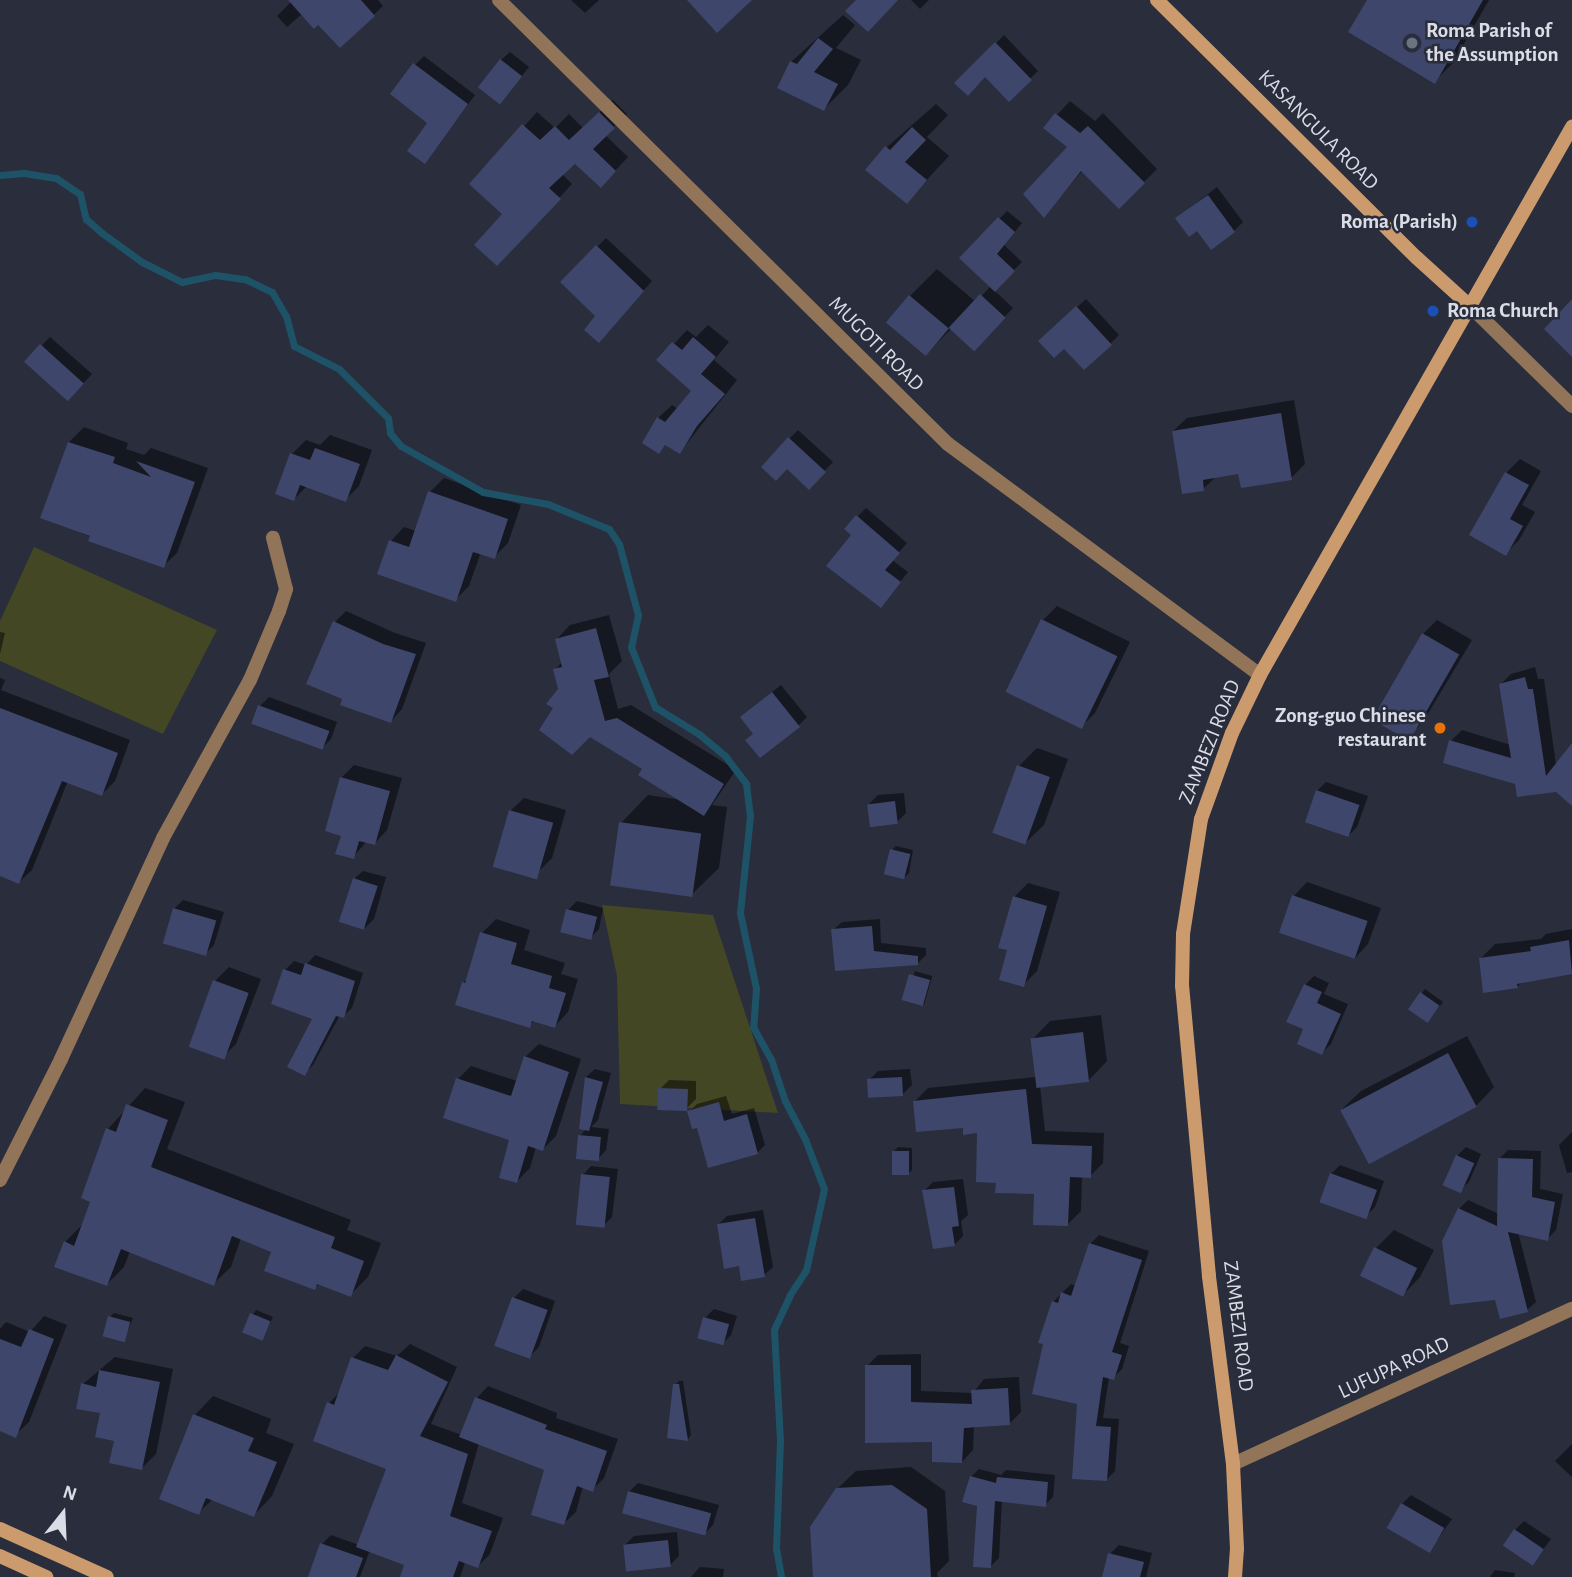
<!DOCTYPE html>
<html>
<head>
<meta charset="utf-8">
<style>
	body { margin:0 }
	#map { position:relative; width:1572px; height:1577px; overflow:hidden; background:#292d3c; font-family:"Alegreya Sans",sans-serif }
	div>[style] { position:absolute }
	.green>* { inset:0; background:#444724 }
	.shadow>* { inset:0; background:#0007; transform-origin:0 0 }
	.stream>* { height:7px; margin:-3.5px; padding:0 3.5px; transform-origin:3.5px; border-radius:3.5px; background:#1e5367 }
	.building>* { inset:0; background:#3f466c; transform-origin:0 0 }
	.minor>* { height:14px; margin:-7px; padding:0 7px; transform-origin:7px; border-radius:7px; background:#927458 }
	.secondary>* { height:14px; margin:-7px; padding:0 7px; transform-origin:7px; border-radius:7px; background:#cc9b6d }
	.dots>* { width:19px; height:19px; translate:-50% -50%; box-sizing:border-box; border:4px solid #292d3c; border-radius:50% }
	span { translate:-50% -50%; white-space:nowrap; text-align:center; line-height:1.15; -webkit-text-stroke:5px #292d3c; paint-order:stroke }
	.poi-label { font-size:21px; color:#dadce6; font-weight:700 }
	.left { translate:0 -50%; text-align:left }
	.right { translate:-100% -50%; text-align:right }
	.street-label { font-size:21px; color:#dadce6 }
	.north { position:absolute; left:28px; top:1479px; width:70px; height:70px; -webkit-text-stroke:5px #292d3c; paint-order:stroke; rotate:18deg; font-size:19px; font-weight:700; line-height:28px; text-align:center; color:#dadce6 }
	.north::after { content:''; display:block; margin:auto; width:24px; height:32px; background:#dadce6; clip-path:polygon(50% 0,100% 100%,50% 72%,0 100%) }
</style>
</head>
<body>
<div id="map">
	<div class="green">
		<i style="clip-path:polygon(34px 547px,217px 630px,163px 734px,0 661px,0 621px)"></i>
		<i style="clip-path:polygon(602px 905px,713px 915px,778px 1113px,620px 1104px,617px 976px)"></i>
	</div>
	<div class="shadow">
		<i style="clip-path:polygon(293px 0,378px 0,383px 6px,340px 46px,319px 23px,302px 14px,287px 27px,277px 16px)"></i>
		<i style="clip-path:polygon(571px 0,599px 0,585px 13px)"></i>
		<i style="clip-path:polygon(911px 0,929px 0,920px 9px)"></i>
		<i style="clip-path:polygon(1369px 0,1489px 0,1453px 63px,1434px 82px)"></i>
		<i style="clip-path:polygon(843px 15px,855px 25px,836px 48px,861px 60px,848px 85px,824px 109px,779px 87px,791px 62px)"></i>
		<i style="clip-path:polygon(1004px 35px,1038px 71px,1009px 99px,986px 75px,957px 83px)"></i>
		<i style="clip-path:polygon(510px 52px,529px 67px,507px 94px,501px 60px)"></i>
		<i style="clip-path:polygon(424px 56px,475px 95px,425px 161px,429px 123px,415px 65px)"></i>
		<i style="clip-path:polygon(613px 100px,627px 114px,605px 135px,628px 157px,614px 172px,575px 161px,562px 174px,572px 184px,510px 250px,505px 214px,472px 184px,537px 112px,555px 128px,569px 114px,583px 128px)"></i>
		<i style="clip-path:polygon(1070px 101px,1095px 121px,1103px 113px,1157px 169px,1119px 207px,1083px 170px,1044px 215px,1069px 146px,1046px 127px)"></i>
		<i style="clip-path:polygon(936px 104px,948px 115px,927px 137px,949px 156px,906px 202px,887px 147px)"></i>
		<i style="clip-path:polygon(1217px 187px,1243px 222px,1234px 231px,1197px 229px,1177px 218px)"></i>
		<i style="clip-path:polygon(1007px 211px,1022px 223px,1004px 245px,1022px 262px,994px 290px,1013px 308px,974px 349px,952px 328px,926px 354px,910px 296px,937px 269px,976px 302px,991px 286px,961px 258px)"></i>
		<i style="clip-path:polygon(606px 238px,652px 281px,608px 331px,598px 316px,562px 282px)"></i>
		<i style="clip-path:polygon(1086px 299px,1119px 335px,1110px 344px,1049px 333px)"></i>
		<i style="clip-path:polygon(708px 325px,729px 342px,714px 360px,737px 380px,680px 452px,666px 444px,659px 451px,658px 418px,672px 405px,678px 409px,694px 391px,659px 360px,687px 330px,696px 337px)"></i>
		<i style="clip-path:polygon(50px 337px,92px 374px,77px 390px,42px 345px)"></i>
		<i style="clip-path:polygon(1294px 400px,1305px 464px,1291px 478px,1240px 472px,1217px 476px,1203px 489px,1173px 431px,1187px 418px)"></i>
		<i style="clip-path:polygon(84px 427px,128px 443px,126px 449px,144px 455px,151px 448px,208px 468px,177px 553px,163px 566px,42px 517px,70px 441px)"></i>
		<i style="clip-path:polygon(798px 430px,833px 462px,809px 487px,787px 467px,789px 439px)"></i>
		<i style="clip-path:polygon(330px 435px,372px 450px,359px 486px,345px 500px,307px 486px,294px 499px,292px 454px,306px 440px,320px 445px)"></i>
		<i style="clip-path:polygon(1520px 459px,1541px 471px,1522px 505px,1535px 512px,1519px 540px,1506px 553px,1472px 534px,1506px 473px)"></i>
		<i style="clip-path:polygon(444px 478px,521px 505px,508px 543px,494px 557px,481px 552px,469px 586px,455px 600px,391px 541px,404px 527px,416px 531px,430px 492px)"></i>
		<i style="clip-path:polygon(866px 508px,907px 543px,892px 560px,908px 572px,889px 596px,853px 535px,858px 516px)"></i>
		<i style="clip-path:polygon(1057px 606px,1130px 642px,1095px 713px,1081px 727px,1008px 692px,1043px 620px)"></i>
		<i style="clip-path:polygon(346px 611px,395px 633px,426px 643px,402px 709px,391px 721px,344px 698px,335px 622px)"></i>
		<i style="clip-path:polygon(609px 615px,622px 661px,609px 674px,618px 709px,631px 705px,736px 770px,712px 805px,727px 807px,719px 868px,691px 895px,621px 823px,648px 795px,682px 800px,644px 769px,555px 707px,560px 689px,555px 670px,562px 662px,557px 639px,570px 625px)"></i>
		<i style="clip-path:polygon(1437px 620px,1472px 640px,1423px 722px,1409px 736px,1373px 719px,1423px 634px)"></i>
		<i style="clip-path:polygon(0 632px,5px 633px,0 654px)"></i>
		<i style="clip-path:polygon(1535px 667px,1538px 679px,1544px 679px,1556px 765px,1572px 745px,1572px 804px,1557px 790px,1517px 783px,1451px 741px,1462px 730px,1511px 745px,1500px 685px,1511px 674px)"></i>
		<i style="clip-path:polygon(0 678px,5px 680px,1px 690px,130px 740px,115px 781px,102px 794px,68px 781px,32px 870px,19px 882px,0 874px)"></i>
		<i style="clip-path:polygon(781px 685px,807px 717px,798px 726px,754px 733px,751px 709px)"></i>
		<i style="clip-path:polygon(269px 697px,337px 722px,331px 739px,322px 748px,260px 706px)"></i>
		<i style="clip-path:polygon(1037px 748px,1068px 759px,1044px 825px,1025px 843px,1019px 766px)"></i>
		<i style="clip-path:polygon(354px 765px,402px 778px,387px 830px,375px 843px,367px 841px,353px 857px,343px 834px,341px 778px)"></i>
		<i style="clip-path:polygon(1326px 782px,1368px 796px,1357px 827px,1348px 836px,1317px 791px)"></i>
		<i style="clip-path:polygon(904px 793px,906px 813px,897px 822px,869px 804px,878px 795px)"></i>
		<i style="clip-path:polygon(524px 798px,566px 810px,552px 858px,538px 872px,510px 811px)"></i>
		<i style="clip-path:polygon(896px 846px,913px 850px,909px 873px,905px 877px,892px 850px)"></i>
		<i style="clip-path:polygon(363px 871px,386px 877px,374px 919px,365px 928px,354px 879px)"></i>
		<i style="clip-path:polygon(1307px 882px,1381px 908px,1368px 944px,1355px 958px,1294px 896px)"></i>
		<i style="clip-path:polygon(1028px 883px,1060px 892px,1037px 971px,1023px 985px,1009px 949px,1014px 897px)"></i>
		<i style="clip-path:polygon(183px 900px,224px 912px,214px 945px,205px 954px,174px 909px)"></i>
		<i style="clip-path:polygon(577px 901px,603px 908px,599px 929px,590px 938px,568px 910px)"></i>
		<i style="clip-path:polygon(496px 919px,530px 930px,524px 950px,565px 963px,561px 974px,578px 979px,568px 1012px,555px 1026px,535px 1020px,529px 1026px,463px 983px,469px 977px,482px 933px)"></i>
		<i style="clip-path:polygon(880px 919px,881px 943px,926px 948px,926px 955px,917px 964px,836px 970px,833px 930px,842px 922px)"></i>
		<i style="clip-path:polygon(1572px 929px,1572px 973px,1523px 981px,1517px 987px,1481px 958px,1495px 944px,1541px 939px,1546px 934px)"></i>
		<i style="clip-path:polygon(315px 955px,363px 973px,352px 1008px,343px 1016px,340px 1015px,313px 1065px,304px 1074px,315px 1018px,273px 1003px,285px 970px,294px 961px,306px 965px)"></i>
		<i style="clip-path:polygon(229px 967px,261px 979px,236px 1044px,222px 1058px,190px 1045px,215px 981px)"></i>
		<i style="left:915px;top:971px;width:18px;height:30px;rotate:16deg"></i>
		<i style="clip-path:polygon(1314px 976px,1329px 983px,1324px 994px,1348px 1004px,1331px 1044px,1322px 1053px,1305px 1029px,1305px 985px)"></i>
		<i style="clip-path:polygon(1425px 989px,1443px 1002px,1431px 1018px,1410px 1009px)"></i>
		<i style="clip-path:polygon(1101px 1015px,1107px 1061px,1089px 1080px,1040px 1086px,1045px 1131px,1104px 1133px,1103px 1163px,1090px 1176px,1082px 1176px,1081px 1211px,1068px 1224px,1036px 1192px,997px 1181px,979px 1131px,915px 1101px,928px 1088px,1036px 1077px,1032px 1040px,1050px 1021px)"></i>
		<i style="clip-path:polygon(1467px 1036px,1494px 1087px,1476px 1106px,1342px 1109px,1361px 1091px)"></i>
		<i style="clip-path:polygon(539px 1044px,581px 1059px,556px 1136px,543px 1149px,536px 1147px,530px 1168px,517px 1181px,511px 1139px,458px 1079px,471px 1066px,517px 1081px,525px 1057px)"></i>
		<i style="clip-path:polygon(595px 1069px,611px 1073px,598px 1120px,591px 1127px,609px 1129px,606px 1150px,598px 1159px,580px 1136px,586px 1129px,586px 1077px)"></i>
		<i style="clip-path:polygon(910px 1069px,912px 1085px,903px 1094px,869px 1080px,878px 1071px)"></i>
		<i style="clip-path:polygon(669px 1080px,696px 1081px,696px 1099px,687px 1108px,660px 1089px)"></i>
		<i style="clip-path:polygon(145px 1088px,185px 1102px,167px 1149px,351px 1220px,347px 1230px,381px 1243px,368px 1277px,350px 1295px,320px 1283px,314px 1288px,273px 1251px,241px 1238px,231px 1267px,213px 1284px,130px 1251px,124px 1267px,107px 1284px,65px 1242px,82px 1225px,93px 1201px,108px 1129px)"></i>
		<i style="clip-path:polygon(726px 1096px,732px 1114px,754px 1108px,765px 1145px,757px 1153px,698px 1126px,689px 1112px,697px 1104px)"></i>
		<i style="clip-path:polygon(1572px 1132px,1572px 1172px,1567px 1173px,1559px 1145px)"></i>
		<i style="clip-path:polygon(898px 1147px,912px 1148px,912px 1170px,908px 1174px,894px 1151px)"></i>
		<i style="clip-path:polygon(1466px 1147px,1481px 1154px,1469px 1182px,1460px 1190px,1457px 1156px)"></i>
		<i style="clip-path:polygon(1508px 1150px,1541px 1151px,1540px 1189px,1563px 1194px,1556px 1230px,1547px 1239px,1518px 1232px,1536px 1302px,1527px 1310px,1496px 1298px,1459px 1209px,1468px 1200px,1499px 1214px,1499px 1159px)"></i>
		<i style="clip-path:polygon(1340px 1165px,1384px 1181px,1375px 1207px,1366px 1216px,1331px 1174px)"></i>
		<i style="clip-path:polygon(591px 1166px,618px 1169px,612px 1217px,603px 1226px,583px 1175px)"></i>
		<i style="clip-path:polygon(963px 1179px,968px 1215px,961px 1221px,963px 1236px,954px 1245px,924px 1191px,933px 1182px)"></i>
		<i style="clip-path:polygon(763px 1210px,773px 1267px,764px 1275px,741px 1264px,718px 1225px,727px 1216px)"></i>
		<i style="clip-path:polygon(1394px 1230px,1434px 1250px,1420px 1277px,1402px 1296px,1376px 1248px)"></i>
		<i style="clip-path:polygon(1099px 1235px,1149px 1251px,1120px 1343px,1129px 1346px,1122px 1369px,1113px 1378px,1109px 1377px,1103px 1418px,1119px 1419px,1115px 1471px,1106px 1480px,1079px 1402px,1053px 1302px,1071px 1284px,1076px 1286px,1090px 1244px)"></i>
		<i style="clip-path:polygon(523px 1289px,555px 1301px,539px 1347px,530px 1356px,514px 1298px)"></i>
		<i style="clip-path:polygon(714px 1309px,737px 1316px,731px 1335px,722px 1344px,705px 1318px)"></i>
		<i style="clip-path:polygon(256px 1310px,273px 1317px,262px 1339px,244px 1331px)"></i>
		<i style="clip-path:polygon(114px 1313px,133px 1318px,124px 1340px,110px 1317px)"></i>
		<i style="clip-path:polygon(44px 1316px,67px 1325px,29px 1422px,15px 1435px,0 1429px,0 1329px,6px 1322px,30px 1332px)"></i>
		<i style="clip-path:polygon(410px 1344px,457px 1367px,431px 1424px,462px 1435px,477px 1398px,488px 1386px,557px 1413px,556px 1418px,618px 1439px,604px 1478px,592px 1490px,583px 1486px,576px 1512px,564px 1523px,547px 1469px,479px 1443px,462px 1503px,503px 1518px,490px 1554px,478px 1566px,465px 1562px,460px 1577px,402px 1577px,406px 1564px,370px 1550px,360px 1577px,310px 1577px,322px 1544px,331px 1535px,359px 1545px,388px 1468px,329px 1403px,341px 1391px,353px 1358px,365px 1346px,397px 1356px)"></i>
		<i style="clip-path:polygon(921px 1354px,921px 1391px,973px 1393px,984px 1379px,1019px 1377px,1021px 1412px,1009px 1424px,974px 1426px,973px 1450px,962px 1462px,934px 1441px,867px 1366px,878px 1355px)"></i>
		<i style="clip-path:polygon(115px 1357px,173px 1369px,156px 1454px,142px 1468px,116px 1439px,83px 1384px)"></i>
		<i style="clip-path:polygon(679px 1381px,683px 1381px,691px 1435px,688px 1439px,675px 1385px)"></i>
		<i style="clip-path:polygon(213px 1396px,271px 1419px,266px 1433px,294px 1444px,272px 1496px,254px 1515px,213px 1499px,198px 1513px,161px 1498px,195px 1415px)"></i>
		<i style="clip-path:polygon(1572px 1444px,1572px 1477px,1555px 1461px)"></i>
		<i style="clip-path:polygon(911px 1467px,945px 1491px,949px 1561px,937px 1573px,938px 1577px,815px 1577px,837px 1489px,856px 1471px)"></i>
		<i style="clip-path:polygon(979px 1469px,1001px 1475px,1006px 1470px,1055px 1475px,1053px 1497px,1045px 1505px,1002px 1500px,999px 1558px,991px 1566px,971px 1477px)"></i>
		<i style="clip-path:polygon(638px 1483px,719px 1505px,713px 1525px,704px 1534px,629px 1492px)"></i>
		<i style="clip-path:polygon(1411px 1495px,1452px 1519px,1430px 1550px,1402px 1504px)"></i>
		<i style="clip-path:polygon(1524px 1521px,1551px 1539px,1533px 1563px,1515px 1530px)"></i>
		<i style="clip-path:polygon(677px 1532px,679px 1556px,670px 1565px,625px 1545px,634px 1536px)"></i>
		<i style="clip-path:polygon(1119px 1545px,1152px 1553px,1146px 1577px,1104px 1577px,1110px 1554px)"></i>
		<i style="clip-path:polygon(700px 1567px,724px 1569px,723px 1577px,691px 1577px)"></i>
		<i style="clip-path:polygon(1495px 1570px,1515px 1573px,1514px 1577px,1490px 1577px)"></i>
	</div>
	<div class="stream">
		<i style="left:0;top:175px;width:24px;rotate:-5deg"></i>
		<i style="left:24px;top:173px;width:32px;rotate:9deg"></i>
		<i style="left:56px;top:178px;width:29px;rotate:34deg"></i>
		<i style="left:80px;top:194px;width:26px;rotate:77deg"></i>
		<i style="left:86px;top:219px;width:21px;rotate:41deg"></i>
		<i style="left:102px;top:233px;width:49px;rotate:35.9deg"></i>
		<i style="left:142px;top:262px;width:45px;rotate:26.6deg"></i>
		<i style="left:182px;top:282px;width:34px;rotate:-12deg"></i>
		<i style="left:215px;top:275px;width:30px;rotate:8deg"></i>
		<i style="left:245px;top:279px;width:30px;rotate:26deg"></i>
		<i style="left:272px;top:292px;width:28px;rotate:60deg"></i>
		<i style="left:286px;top:316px;width:31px;rotate:75deg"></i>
		<i style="left:294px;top:346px;width:51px;rotate:27.1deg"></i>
		<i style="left:339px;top:369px;width:69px;rotate:45deg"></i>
		<i style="left:388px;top:418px;width:15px;rotate:82deg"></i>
		<i style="left:390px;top:433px;width:17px;rotate:50deg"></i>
		<i style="left:401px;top:446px;width:94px;rotate:29.3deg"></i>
		<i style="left:483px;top:492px;width:66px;rotate:10.5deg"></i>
		<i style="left:548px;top:504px;width:66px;rotate:22.3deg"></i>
		<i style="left:609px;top:529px;width:18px;rotate:56deg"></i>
		<i style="left:619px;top:544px;width:73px;rotate:75deg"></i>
		<i style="left:638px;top:615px;width:33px;rotate:102deg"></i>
		<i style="left:631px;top:647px;width:65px;rotate:68.2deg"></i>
		<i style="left:655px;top:707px;width:52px;rotate:31.5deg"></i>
		<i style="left:699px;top:734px;width:35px;rotate:40deg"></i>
		<i style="left:726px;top:757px;width:34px;rotate:53deg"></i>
		<i style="left:746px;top:784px;width:32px;rotate:83deg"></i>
		<i style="left:750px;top:816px;width:98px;rotate:95.9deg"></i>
		<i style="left:740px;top:913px;width:77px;rotate:78deg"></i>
		<i style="left:756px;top:988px;width:39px;rotate:94deg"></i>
		<i style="left:753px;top:1027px;width:37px;rotate:61deg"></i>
		<i style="left:771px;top:1059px;width:44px;rotate:71.6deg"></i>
		<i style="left:785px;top:1101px;width:43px;rotate:62.2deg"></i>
		<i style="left:805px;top:1139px;width:53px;rotate:69.2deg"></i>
		<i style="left:824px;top:1189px;width:83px;rotate:102.5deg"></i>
		<i style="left:806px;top:1270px;width:30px;rotate:123deg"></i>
		<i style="left:790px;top:1295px;width:38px;rotate:115deg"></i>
		<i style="left:774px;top:1330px;width:110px;rotate:86.9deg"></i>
		<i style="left:780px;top:1440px;width:108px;rotate:92.1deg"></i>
		<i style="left:776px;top:1548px;width:29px;rotate:80deg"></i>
	</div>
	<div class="building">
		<i style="clip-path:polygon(288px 0,361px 0,375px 16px,340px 48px,318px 25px,314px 29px)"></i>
		<i style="clip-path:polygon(687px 0,752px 0,717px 33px)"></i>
		<i style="clip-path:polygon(856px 0,898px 0,868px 32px,845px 11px)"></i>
		<i style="clip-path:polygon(1367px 0,1483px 0,1435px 84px,1348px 32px)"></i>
		<i style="clip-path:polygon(818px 38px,833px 49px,814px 72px,838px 84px,824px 111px,777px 88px,790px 61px,797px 64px)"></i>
		<i style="clip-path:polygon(995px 42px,1032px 80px,1009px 102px,985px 77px,968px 96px,954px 83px)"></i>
		<i style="left:500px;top:59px;width:28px;height:36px;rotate:38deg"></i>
		<i style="clip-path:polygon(413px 63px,468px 104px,425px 164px,407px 151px,427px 123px,390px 94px)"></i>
		<i style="clip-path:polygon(599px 112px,615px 128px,593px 149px,616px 171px,601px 188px,575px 164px,549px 188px,561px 199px,497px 266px,474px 245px,502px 214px,469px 184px,522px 124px,540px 140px,555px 126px,569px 140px)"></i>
		<i style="clip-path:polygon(1055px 113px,1080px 133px,1088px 126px,1145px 183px,1119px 209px,1081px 171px,1044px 218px,1023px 194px,1067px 147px,1043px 128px)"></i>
		<i style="clip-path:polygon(912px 127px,926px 140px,905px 162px,927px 180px,907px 204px,865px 170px,885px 146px,890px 150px)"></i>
		<i style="clip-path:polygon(1208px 195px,1235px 232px,1211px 250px,1197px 231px,1189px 237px,1175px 218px)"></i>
		<i style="clip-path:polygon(998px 217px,1015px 232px,997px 254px,1015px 271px,995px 292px,959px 258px)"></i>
		<i style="clip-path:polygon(596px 245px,644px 291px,599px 343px,584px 330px,595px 316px,560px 282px)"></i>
		<i style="left:980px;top:294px;width:35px;height:46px;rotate:43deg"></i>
		<i style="left:909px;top:295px;width:52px;height:36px;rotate:40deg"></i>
		<i style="clip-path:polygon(1572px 299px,1572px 357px,1544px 329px)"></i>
		<i style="clip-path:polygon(1076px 306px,1112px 345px,1084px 370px,1064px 349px,1054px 358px,1038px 341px)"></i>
		<i style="clip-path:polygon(693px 337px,716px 357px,701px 374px,725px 394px,697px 426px,680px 454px,665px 445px,659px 454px,642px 443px,657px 417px,665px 422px,691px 391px,656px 360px,672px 342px,682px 350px)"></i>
		<i style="left:40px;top:344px;width:59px;height:24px;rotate:42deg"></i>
		<i style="clip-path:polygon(1281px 413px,1292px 480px,1241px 488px,1238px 474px,1203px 480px,1204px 491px,1182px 494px,1172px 431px)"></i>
		<i style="clip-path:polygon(788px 437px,826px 472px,809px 490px,787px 469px,776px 481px,761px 467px)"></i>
		<i style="clip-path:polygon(68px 442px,115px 457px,113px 463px,151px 477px,136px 461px,195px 482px,164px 568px,88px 541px,90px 536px,40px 518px)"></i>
		<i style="clip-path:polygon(315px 448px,360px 464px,346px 502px,300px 485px,294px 501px,275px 494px,290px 453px,310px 460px)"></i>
		<i style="clip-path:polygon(1505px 472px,1529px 485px,1510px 519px,1523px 526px,1506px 556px,1469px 535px)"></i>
		<i style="clip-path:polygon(428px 491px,508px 519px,495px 559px,473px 552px,456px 602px,377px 574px,389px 540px,409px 547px)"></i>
		<i style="clip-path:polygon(856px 515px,900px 553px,885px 570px,901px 582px,881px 608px,826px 566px,851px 535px,844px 529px)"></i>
		<i style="left:1041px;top:619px;width:85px;height:81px;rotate:26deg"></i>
		<i style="clip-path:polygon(333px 621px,383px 644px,416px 654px,391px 723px,340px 705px,342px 699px,306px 684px)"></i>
		<i style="clip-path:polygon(596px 628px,609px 677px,594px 680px,605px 721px,617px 718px,724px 784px,704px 816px,638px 775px,642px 769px,590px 737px,572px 755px,539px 730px,553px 708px,546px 704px,558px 689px,553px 669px,562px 667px,555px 639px)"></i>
		<i style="left:1422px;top:633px;width:43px;height:100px;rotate:30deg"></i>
		<i style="clip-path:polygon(1525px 677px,1528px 689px,1533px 689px,1546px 776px,1572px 743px,1572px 806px,1556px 792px,1517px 797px,1515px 784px,1443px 763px,1449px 740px,1511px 758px,1499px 684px)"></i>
		<i style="clip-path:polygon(772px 692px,800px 727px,760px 758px,745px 740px,753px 734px,740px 717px)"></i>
		<i style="left:258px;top:705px;width:76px;height:20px;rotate:20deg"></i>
		<i style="clip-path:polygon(0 708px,118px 753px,102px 796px,62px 781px,19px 884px,0 876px)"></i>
		<i style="left:1017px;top:765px;width:35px;height:72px;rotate:20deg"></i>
		<i style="clip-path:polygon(340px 777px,390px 791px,375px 845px,359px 841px,354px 859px,335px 854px,341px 836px,325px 831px)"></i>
		<i style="left:1316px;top:790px;width:46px;height:34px;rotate:19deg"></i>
		<i style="left:895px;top:801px;width:23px;height:28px;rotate:83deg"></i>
		<i style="left:509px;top:810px;width:46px;height:59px;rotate:16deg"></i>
		<i style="left:619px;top:822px;width:83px;height:64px;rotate:8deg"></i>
		<i style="left:890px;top:849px;width:21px;height:26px;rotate:14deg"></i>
		<i style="left:353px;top:878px;width:26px;height:46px;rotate:18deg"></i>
		<i style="left:1292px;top:895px;width:80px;height:40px;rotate:19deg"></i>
		<i style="clip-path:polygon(1013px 896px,1047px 906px,1024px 987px,999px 980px,1007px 950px,998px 948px)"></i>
		<i style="left:173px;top:908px;width:45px;height:37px;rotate:16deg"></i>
		<i style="left:566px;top:909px;width:32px;height:24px;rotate:14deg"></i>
		<i style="clip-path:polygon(872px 926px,874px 951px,918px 956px,918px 965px,835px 971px,831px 929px)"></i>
		<i style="clip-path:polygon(480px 932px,517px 943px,511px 964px,552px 976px,549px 988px,566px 993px,555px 1028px,532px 1021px,530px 1028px,455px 1005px,462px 982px,465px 983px)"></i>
		<i style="clip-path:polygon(1569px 940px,1572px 974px,1517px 984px,1518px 988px,1483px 993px,1479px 958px,1531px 951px,1530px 947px)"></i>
		<i style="clip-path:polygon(305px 963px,355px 981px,344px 1018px,336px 1016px,305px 1076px,287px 1067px,312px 1019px,271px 1004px,283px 969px,301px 975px)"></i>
		<i style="left:909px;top:974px;width:22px;height:27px;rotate:16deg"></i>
		<i style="left:213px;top:980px;width:38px;height:71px;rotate:20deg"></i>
		<i style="clip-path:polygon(1304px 984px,1322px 992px,1317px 1003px,1341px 1014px,1322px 1055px,1297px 1044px,1303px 1029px,1286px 1022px)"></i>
		<i style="left:1420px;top:992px;width:24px;height:21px;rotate:35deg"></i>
		<i style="left:1083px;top:1032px;width:50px;height:53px;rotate:83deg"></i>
		<i style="left:1448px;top:1053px;width:61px;height:122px;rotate:62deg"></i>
		<i style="clip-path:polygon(524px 1056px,569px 1072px,543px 1151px,528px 1146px,517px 1183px,499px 1178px,509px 1140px,443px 1118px,456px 1078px,511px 1096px)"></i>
		<i style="clip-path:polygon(585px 1077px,603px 1082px,589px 1131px,579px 1129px)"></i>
		<i style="left:902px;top:1077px;width:19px;height:35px;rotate:87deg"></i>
		<i style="left:658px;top:1088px;width:30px;height:22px;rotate:2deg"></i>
		<i style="clip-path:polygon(1026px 1089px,1032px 1144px,1092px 1146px,1091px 1178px,1070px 1177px,1068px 1226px,1033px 1225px,1034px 1194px,995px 1193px,996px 1183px,976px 1182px,977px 1133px,963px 1135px,963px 1128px,916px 1132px,913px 1101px)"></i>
		<i style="clip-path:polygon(719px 1102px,724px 1121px,747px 1114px,758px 1154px,708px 1168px,697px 1128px,692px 1129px,687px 1111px)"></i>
		<i style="clip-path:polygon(126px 1104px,168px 1120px,151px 1167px,335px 1237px,331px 1248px,364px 1261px,351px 1297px,317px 1284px,315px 1290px,264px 1271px,271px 1252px,232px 1236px,214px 1286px,121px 1249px,107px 1286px,54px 1267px,64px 1241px,74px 1246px,90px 1202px,81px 1198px,106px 1128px,116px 1132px)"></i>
		<i style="left:578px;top:1135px;width:23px;height:24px;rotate:5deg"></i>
		<i style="left:892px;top:1151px;width:17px;height:24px"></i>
		<i style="left:1456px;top:1155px;width:20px;height:33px;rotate:24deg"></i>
		<i style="clip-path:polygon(1498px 1158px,1533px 1159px,1532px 1197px,1555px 1202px,1548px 1241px,1508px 1232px,1528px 1312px,1500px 1319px,1495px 1300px,1450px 1305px,1442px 1241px,1458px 1208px,1497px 1226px)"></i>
		<i style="left:1330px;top:1173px;width:50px;height:31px;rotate:20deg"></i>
		<i style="left:581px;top:1174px;width:29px;height:51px;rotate:6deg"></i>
		<i style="clip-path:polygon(954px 1187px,959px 1226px,952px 1227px,955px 1246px,933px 1249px,922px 1190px)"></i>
		<i style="clip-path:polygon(755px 1218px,765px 1277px,741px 1281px,739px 1266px,724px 1269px,717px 1224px)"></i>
		<i style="clip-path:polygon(1089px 1243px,1142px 1260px,1112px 1352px,1122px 1355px,1114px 1380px,1103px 1377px,1096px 1426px,1111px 1427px,1107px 1481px,1072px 1479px,1077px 1404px,1032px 1394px,1043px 1344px,1038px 1343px,1052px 1301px,1058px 1303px,1061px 1292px,1071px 1296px)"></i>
		<i style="left:1374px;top:1247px;width:48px;height:32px;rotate:26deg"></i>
		<i style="left:512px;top:1297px;width:38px;height:52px;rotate:20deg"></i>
		<i style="left:250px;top:1313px;width:22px;height:21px;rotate:22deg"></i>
		<i style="left:108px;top:1316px;width:23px;height:21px;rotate:15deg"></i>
		<i style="left:703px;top:1317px;width:27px;height:22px;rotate:15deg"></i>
		<i style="clip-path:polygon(29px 1329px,54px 1339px,16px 1438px,0 1431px,0 1339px,21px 1347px)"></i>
		<i style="clip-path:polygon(396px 1355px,448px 1382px,420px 1436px,468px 1454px,450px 1516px,492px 1531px,478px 1568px,459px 1561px,453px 1577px,400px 1577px,404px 1565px,356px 1547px,386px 1469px,313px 1441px,327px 1402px,334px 1405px,351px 1357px,388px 1370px)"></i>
		<i style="clip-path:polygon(865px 1365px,911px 1365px,911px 1402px,972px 1404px,971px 1390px,1008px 1388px,1010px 1425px,964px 1428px,962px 1463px,932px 1462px,932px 1442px,865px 1443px)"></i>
		<i style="clip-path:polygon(99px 1370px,160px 1382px,142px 1470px,109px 1463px,114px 1441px,95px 1437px,100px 1413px,76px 1409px,81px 1383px,96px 1387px)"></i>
		<i style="clip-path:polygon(673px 1384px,679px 1384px,688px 1441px,667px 1438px)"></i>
		<i style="clip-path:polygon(475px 1397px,547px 1425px,545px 1429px,607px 1451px,593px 1492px,577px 1486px,564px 1525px,531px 1515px,544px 1470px,459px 1437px)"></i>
		<i style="clip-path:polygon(193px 1414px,254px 1438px,248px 1451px,277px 1462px,254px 1517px,206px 1498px,199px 1515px,159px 1499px)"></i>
		<i style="clip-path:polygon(970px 1476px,996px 1483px,997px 1477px,1048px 1482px,1046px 1507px,995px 1501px,991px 1568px,973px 1567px,977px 1506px,962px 1502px)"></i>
		<i style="clip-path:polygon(892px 1485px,927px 1509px,931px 1577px,813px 1577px,810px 1527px,836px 1488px)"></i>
		<i style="left:628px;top:1491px;width:86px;height:23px;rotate:15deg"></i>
		<i style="left:1401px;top:1503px;width:50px;height:29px;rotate:30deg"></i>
		<i style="left:1514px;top:1529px;width:36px;height:20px;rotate:34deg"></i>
		<i style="left:668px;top:1540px;width:27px;height:45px;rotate:84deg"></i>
		<i style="clip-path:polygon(320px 1543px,363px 1558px,356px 1577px,308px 1577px)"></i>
		<i style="clip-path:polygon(1108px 1553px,1144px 1562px,1140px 1577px,1102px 1577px)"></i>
	</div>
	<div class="minor">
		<i style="left:499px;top:0;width:631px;rotate:44.68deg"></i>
		<i style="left:948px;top:444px;width:388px;rotate:36.5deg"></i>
		<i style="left:1470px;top:306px;width:143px;rotate:44.4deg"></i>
		<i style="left:0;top:1180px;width:136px;rotate:-63.2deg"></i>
		<i style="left:61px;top:1059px;width:243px;rotate:-65.2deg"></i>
		<i style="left:163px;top:838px;width:180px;rotate:-61.2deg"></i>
		<i style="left:250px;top:680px;width:75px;rotate:-67.2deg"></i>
		<i style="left:279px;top:611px;width:23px;rotate:-72deg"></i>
		<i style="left:286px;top:589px;width:53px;rotate:-104.3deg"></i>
		<i style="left:1233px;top:1464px;width:373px;rotate:-24.6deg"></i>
	</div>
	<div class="secondary">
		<i style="left:1157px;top:0;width:366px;rotate:44.8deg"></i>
		<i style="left:1417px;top:258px;width:72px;rotate:42.2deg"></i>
		<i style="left:0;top:1529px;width:117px;rotate:24.2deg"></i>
		<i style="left:0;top:1556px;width:51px;rotate:24.5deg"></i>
		<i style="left:1235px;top:1577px;width:28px;rotate:-86deg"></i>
		<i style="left:1237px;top:1549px;width:85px;rotate:-92.7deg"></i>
		<i style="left:1233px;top:1464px;width:190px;rotate:-97.3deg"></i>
		<i style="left:1209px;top:1276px;width:291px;rotate:-95.3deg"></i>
		<i style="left:1182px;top:986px;width:52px;rotate:-88.9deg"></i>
		<i style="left:1183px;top:934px;width:116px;rotate:-81.1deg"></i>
		<i style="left:1201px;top:819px;width:91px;rotate:-70.2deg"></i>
		<i style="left:1232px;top:733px;width:64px;rotate:-64.2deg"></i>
		<i style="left:1260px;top:675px;width:631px;rotate:-60.35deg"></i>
	</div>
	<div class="dots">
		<i style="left:1412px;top:43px;background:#6b7280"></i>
		<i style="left:1472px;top:222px;background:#1a4fb4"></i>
		<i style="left:1433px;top:311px;background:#1a4fb4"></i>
		<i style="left:1440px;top:728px;background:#e8710a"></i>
	</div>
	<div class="poi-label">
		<span class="left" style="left:1426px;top:43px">Roma Parish of<br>the Assumption</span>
		<span class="right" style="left:1458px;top:222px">Roma (Parish)</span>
		<span class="left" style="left:1447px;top:311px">Roma Church</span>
		<span class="right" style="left:1426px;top:728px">Zong-guo Chinese<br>restaurant</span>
	</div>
	<div class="street-label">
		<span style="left:1318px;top:130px;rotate:45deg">KASANGULA ROAD</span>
		<span style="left:876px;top:344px;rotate:45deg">MUGOTI ROAD</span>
		<span style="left:1210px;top:742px;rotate:-68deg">ZAMBEZI ROAD</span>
		<span style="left:1238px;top:1326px;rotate:83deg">ZAMBEZI ROAD</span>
		<span style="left:1394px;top:1368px;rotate:-25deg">LUFUPA ROAD</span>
	</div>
	<div class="north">N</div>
</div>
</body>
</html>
